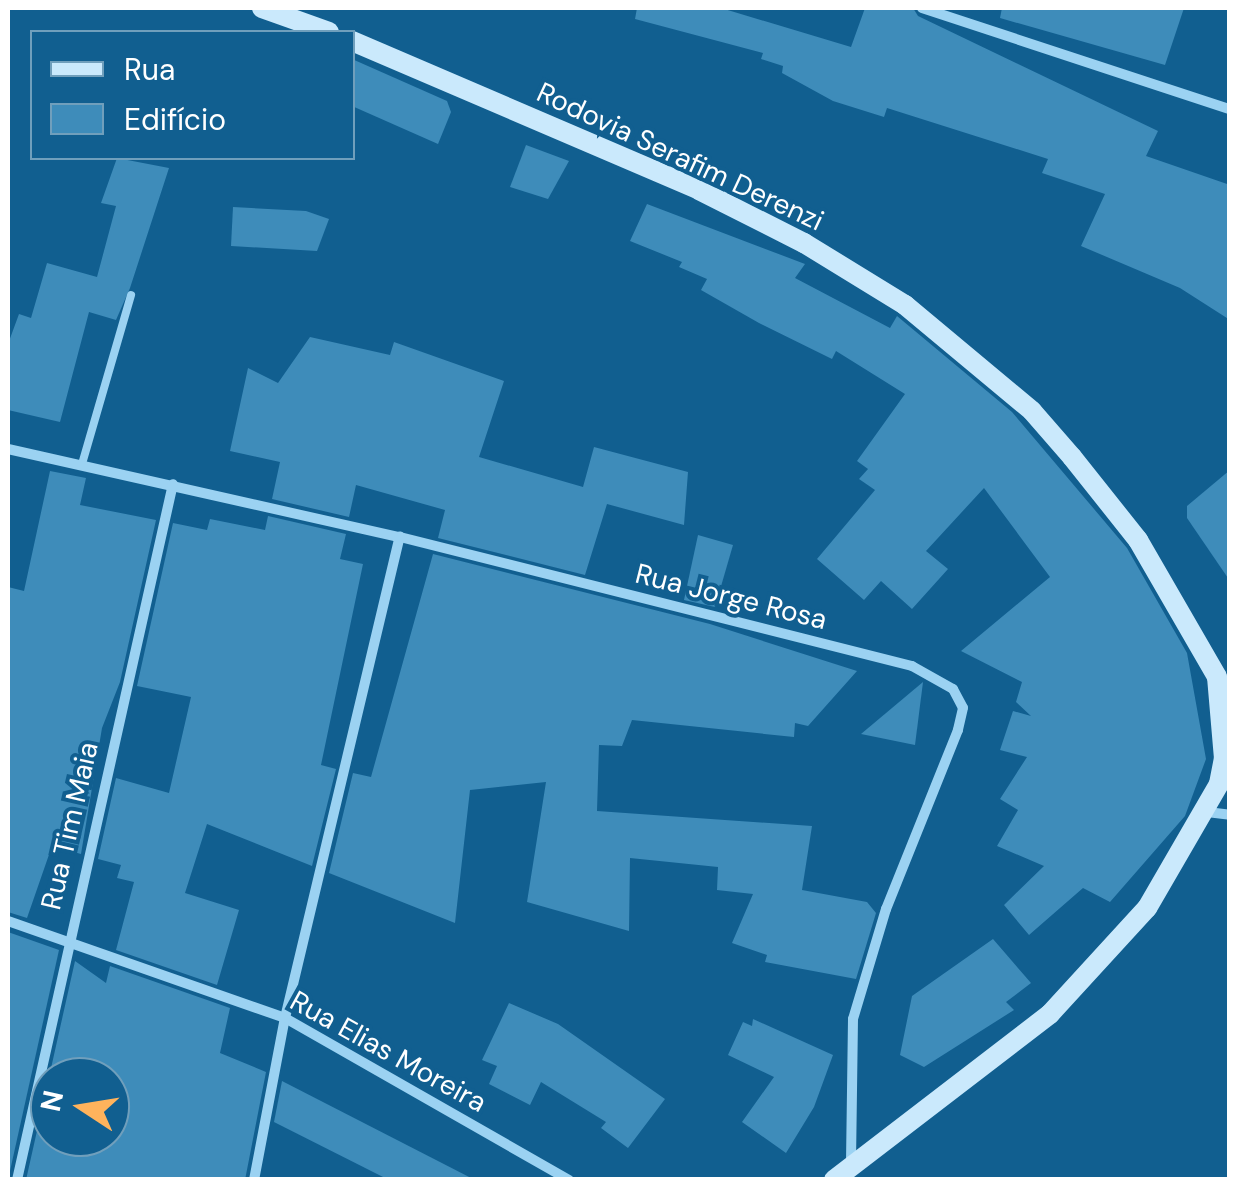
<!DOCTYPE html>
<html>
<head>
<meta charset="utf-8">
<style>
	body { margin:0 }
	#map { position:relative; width:1237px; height:1187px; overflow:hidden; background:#115f90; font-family:"DM Sans",sans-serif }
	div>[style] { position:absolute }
	.building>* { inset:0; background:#3e8cba }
	.service>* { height:8px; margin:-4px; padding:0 4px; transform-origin:4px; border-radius:4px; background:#9bd2f2 }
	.minor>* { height:10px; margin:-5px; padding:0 5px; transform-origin:5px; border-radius:5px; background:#9bd2f2 }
	.secondary>* { height:20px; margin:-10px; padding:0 10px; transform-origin:10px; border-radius:10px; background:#cae9fc }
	span { translate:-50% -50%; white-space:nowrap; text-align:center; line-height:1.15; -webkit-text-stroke:8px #115f90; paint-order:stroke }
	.street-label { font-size:28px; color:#fff }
	.frame { position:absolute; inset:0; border:10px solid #fff; pointer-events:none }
	.legend { position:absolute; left:30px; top:30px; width:325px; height:130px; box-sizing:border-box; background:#115f90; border:2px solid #709fbc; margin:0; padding:12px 18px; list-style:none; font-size:30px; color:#fff }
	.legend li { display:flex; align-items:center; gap:20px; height:50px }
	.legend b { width:50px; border:2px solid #709fbc }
	.north { position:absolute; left:30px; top:1057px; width:100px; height:100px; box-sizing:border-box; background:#115f90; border:2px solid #709fbc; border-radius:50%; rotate:282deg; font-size:28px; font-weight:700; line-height:40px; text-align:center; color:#fff }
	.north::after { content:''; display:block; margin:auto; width:35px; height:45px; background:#ffb35c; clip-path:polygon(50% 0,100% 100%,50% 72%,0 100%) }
</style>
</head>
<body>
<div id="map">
	<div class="building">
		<i style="clip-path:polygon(637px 8px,721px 8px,851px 47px,865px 8px,913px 8px,918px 16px,1158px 131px,1146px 156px,1230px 185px,1230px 320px,1180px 288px,1081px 246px,1105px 194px,1042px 173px,1048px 159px,887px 108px,884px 117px,833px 101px,782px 73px,783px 66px,761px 59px,763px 53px,635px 19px)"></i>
		<i style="clip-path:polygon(1002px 8px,1184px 8px,1165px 65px,1000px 18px)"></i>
		<i style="clip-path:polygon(352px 59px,447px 101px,451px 112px,438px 144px,352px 106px)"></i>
		<i style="clip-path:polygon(526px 145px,569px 161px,548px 199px,510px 187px)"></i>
		<i style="clip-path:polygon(117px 158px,169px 168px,130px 288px,116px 320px,89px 312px,60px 422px,8px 410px,8px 344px,19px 314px,31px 318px,47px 263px,97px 277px,116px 206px,101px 203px)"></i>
		<i style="clip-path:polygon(647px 204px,805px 264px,795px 278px,890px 328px,897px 316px,1012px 412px,1127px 548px,1187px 653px,1206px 759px,1185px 816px,1110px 902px,1083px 888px,1029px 935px,1004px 905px,1044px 866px,997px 846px,1018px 810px,1000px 799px,1027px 757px,1000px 750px,1013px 711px,1031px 716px,1016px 702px,1022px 682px,961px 651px,1050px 577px,984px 488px,926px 551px,948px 569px,912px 609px,881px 581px,864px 600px,817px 559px,875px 490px,859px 479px,868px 469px,857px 461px,905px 394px,836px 351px,832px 359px,759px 323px,701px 290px,707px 279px,679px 267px,682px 262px,630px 241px)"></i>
		<i style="clip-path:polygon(233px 207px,306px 211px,329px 219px,317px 251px,231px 246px)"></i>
		<i style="clip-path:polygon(310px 337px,390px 355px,394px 342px,504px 381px,479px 457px,583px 487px,594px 447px,688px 472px,684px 525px,607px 504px,585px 575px,438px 538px,445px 510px,356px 485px,349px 517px,272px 499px,280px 462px,230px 451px,248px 368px,278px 383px)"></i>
		<i style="clip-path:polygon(1230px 470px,1230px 581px,1187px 518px,1187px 506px)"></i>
		<i style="clip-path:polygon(50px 471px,86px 478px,80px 505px,156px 520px,120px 682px,102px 728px,81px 854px,52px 846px,27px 918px,8px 912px,8px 587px,24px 591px)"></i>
		<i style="clip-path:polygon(268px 516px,346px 534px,340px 559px,363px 564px,321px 765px,336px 769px,312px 866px,207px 824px,185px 893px,239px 910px,217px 985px,116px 950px,134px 882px,117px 878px,121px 865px,98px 859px,116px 778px,169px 793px,191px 697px,137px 686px,173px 523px,207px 530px,210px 519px,265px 530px)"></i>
		<i style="clip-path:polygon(698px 535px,733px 545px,715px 607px,684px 600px)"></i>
		<i style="clip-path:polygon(433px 554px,710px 624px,857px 671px,808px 726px,795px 723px,794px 737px,632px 720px,622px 746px,599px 745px,597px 811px,812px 826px,802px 890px,867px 902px,876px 913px,856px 979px,765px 962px,767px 955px,732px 943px,753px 894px,717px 890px,718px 867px,630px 858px,629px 931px,527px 902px,546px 782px,470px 790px,455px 923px,329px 873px,353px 773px,371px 777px)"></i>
		<i style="clip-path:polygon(923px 682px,915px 745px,861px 734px)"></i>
		<i style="clip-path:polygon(8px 932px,59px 950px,8px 1180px)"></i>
		<i style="clip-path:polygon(993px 939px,1031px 983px,1006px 1002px,1014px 1010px,924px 1067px,900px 1055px,912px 996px)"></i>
		<i style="clip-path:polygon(evenodd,75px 961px,106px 983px,110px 966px,230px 1008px,220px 1053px,266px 1072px,245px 1180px,26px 1180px,75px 961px,50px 1077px,110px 1077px,110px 1137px,50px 1137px,50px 1077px)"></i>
		<i style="clip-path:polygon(509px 1003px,558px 1024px,665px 1099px,628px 1148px,601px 1128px,606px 1122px,541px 1082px,530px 1105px,489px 1084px,497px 1066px,482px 1060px)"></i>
		<i style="clip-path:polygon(753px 1019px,833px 1055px,814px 1107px,786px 1153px,742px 1122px,774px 1077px,728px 1055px,743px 1022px,752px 1026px)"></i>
		<i style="clip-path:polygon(282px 1081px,475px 1180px,389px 1180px,274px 1122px)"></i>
	</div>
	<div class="service">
		<i style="left:82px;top:464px;width:176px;rotate:-73.8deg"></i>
	</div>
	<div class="minor">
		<i style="left:922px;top:8px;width:324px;rotate:18.2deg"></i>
		<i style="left:8px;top:449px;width:402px;rotate:12.7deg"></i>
		<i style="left:400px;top:537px;width:528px;rotate:14.14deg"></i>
		<i style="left:912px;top:666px;width:47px;rotate:29.3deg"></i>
		<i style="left:953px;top:689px;width:21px;rotate:62deg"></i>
		<i style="left:963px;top:708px;width:23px;rotate:103deg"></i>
		<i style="left:958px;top:730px;width:193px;rotate:111.9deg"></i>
		<i style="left:886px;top:909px;width:115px;rotate:106.7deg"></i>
		<i style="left:853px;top:1019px;width:146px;rotate:90.8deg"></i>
		<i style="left:1207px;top:812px;width:23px;rotate:7deg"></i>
		<i style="left:8px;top:921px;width:293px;rotate:19.3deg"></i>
		<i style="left:285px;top:1018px;width:327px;rotate:29.7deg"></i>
		<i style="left:17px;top:1180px;width:713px;rotate:-77.37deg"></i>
		<i style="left:254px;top:1180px;width:165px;rotate:-79.2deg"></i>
		<i style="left:285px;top:1018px;width:495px;rotate:-76.6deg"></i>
	</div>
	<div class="secondary">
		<i style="left:262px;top:8px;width:71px;rotate:19.7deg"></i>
		<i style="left:352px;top:41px;width:378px;rotate:23.2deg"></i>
		<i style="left:699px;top:190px;width:118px;rotate:26.8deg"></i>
		<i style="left:804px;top:243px;width:119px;rotate:31.5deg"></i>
		<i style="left:905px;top:305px;width:165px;rotate:39.8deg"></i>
		<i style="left:1032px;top:411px;width:61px;rotate:49deg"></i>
		<i style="left:1072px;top:457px;width:106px;rotate:51.5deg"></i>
		<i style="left:1138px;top:540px;width:158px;rotate:60deg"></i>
		<i style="left:1217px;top:677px;width:81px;rotate:85.1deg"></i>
		<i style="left:1224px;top:758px;width:26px;rotate:101deg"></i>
		<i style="left:1219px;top:784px;width:143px;rotate:120.1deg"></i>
		<i style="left:1147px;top:908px;width:144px;rotate:132.5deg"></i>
		<i style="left:1050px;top:1014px;width:272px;rotate:142.5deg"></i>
	</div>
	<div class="street-label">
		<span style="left:680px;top:157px;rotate:25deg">Rodovia Serafim Derenzi</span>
		<span style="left:731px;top:597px;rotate:14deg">Rua Jorge Rosa</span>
		<span style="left:70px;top:826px;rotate:-77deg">Rua Tim Maia</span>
		<span style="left:388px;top:1052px;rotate:29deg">Rua Elias Moreira</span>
	</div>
	<div class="frame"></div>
	<ul class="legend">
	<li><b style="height:12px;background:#cae9fc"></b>Rua</li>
	<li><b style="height:28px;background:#3e8cba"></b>Edifício</li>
	</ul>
	<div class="north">N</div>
</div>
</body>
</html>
